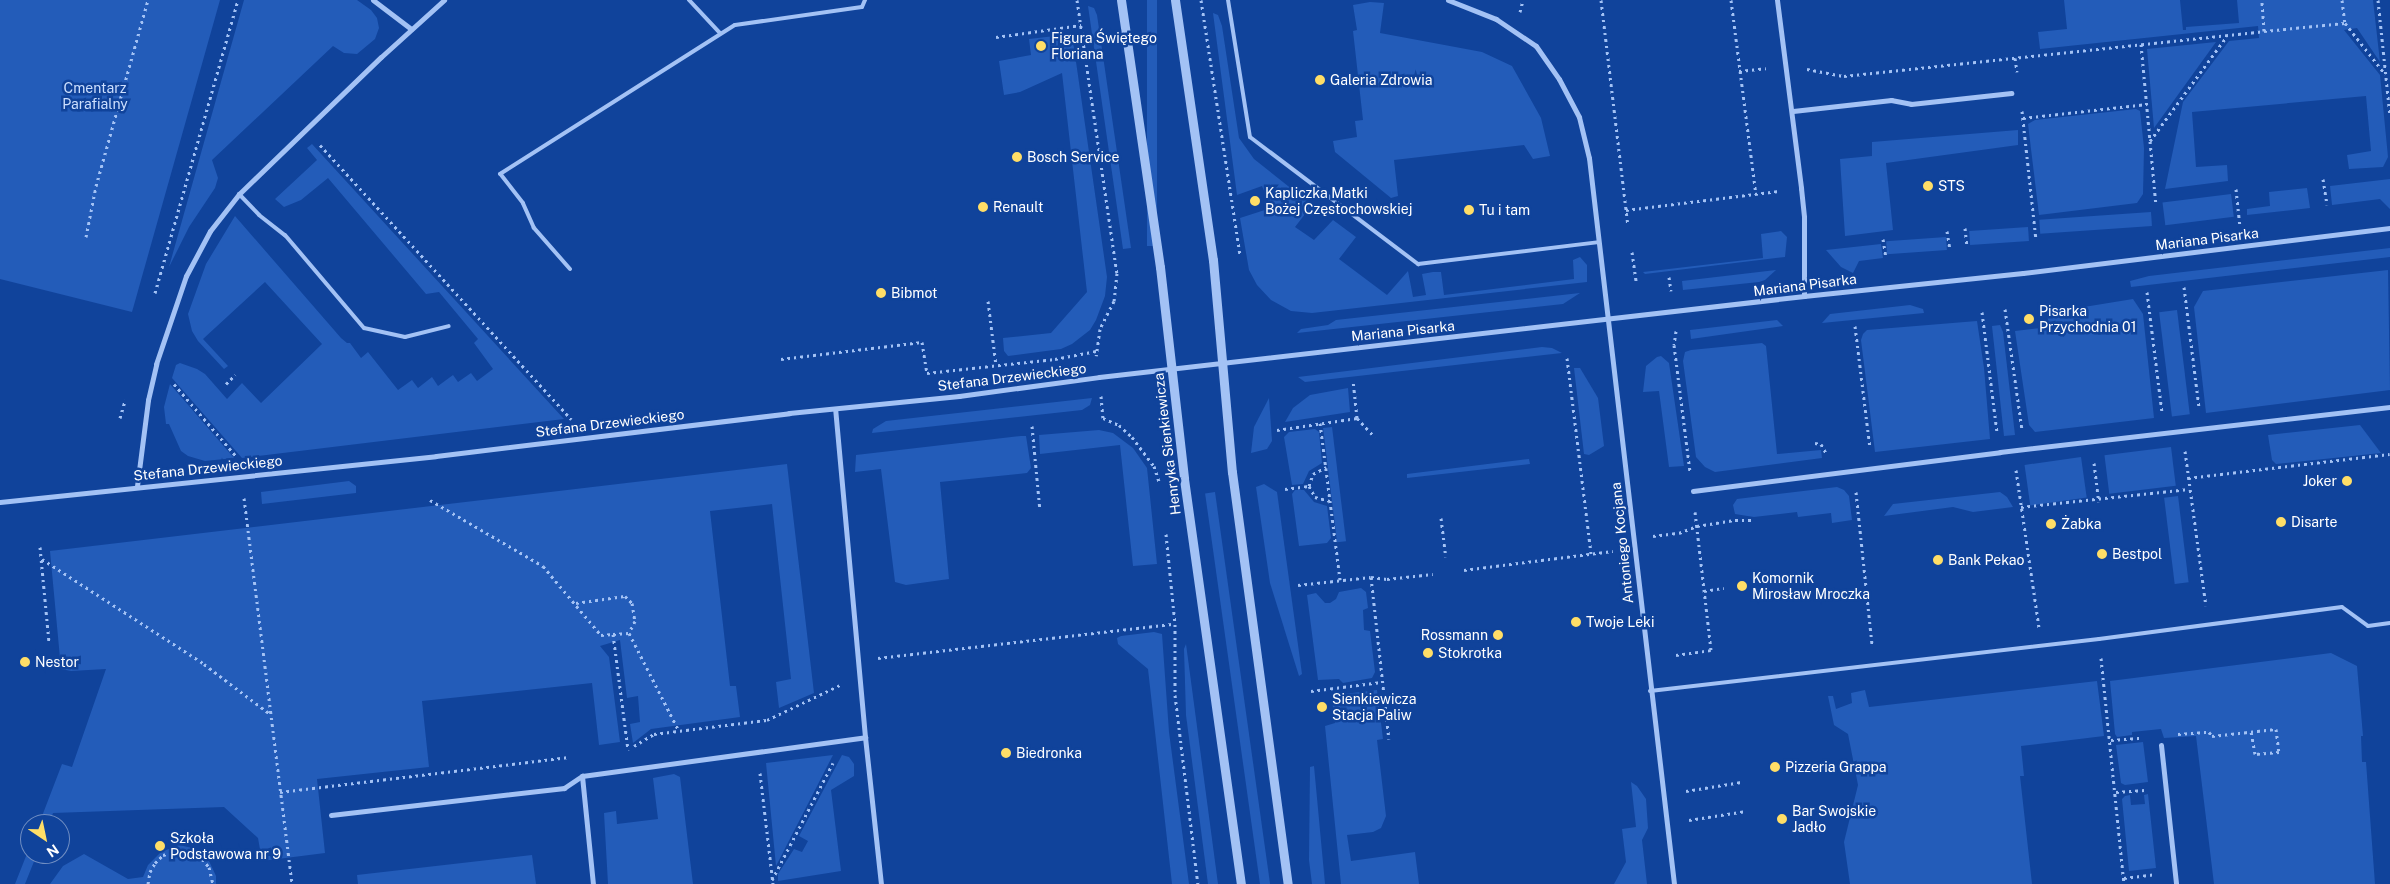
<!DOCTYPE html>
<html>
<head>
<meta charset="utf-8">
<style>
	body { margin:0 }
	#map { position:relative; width:2390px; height:884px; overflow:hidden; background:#10439b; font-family:"Public Sans",sans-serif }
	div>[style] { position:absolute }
	.green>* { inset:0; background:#235cb9; transform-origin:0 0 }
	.path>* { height:3px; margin-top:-1.5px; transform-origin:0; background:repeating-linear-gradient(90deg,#a3c2f5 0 2.5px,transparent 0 6.5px) }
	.service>* { height:4px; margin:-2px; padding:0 2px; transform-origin:2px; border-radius:2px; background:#a3c2f5 }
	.pedestrian>* { height:4.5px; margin:-2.25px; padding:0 2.25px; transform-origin:2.25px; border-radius:2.25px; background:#a3c2f5 }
	.minor>* { height:5px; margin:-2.5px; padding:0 2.5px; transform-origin:2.5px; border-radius:2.5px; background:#a3c2f5 }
	.tertiary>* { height:9px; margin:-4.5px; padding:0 4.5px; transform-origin:4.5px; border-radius:4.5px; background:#a3c2f5 }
	.dots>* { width:14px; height:14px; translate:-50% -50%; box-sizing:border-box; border:2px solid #10439b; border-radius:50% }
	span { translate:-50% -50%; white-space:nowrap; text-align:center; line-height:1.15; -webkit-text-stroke:5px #10439b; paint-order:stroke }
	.poi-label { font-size:14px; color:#fff }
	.left { translate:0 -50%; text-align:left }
	.right { translate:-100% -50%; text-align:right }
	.park-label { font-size:14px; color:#ccdffe }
	.street-label { font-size:14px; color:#fff }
	.north { position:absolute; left:20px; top:814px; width:50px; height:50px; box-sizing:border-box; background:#10439b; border:1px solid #708ec3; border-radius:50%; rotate:146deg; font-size:14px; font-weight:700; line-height:20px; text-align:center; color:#fff }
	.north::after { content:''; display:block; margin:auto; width:18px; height:22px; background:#ffde67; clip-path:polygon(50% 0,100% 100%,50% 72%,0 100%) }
</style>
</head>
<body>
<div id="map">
	<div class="green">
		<i style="clip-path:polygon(0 0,220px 0,132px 312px,0 279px)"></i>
		<i style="clip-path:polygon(244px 0,357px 0,371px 10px,377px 18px,379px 28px,375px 39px,357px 54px,344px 53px,333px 46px,212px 160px,218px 178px,215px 188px,189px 227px,169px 267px)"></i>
		<i style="left:1147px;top:0;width:10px;height:246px"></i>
		<i style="clip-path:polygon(2064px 0,2180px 0,2183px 30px,2186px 30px,2186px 27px,2239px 23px,2237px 0,2373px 0,2380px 62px,2357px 28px,2344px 30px,2380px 75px,2388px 157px,2383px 167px,2349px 169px,2347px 155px,2371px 151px,2366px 96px,2192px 112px,2196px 167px,2227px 165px,2228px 181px,2165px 189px,2183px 102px,2229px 41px,2259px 38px,2258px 26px,2040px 49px,2038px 32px,2067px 29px)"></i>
		<i style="clip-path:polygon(1370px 2px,1384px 3px,1380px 33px,1482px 52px,1512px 66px,1541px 118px,1550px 156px,1533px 159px,1524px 145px,1394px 160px,1398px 196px,1391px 198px,1335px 152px,1333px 141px,1357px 137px,1355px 121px,1363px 120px,1353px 31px,1357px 30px,1353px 5px)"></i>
		<i style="clip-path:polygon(1088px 6px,1094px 8px,1097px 15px,1131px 248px,1123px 249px)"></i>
		<i style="clip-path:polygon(1213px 13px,1218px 15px,1222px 26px,1239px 138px,1254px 159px,1312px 205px,1295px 227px,1314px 240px,1333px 220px,1356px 237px,1339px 259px,1387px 295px,1408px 271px,1413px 297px,1426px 295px,1422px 274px,1433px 272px,1441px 272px,1444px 295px,1574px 279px,1573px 260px,1580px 257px,1587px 265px,1587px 282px,1312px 313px,1291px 311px,1271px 300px,1257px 285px,1249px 270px,1240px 218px,1271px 208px,1262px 186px,1237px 195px)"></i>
		<i style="clip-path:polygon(1072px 34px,1107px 277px,1105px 296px,1096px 320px,1090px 330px,1072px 344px,1061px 349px,1008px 356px,1004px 351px,1003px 338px,1051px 333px,1087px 292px,1062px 73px,1020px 92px,1004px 95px,999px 61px,1031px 55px,1029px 39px)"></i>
		<i style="clip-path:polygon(2216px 42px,2154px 128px,2147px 49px)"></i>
		<i style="clip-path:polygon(2136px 109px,2140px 111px,2144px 148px,2143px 194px,2137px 203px,2039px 215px,2028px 124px,2035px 120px)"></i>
		<i style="clip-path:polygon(2018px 130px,2018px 145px,1886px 163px,1893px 230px,1845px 236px,1840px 159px,1872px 156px,1872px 142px)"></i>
		<i style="clip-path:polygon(312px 144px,564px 419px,242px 458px,172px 378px,176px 365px,180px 363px,197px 369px,205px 374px,227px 399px,242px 383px,261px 403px,322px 344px,265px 282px,203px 339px,228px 366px,224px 369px,198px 341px,192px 331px,188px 314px,206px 264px,235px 216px,341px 338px,347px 343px,350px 343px,361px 358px,368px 352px,398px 390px,412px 380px,418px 388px,432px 377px,438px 386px,453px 375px,458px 382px,471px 373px,477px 381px,493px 369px,474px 343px,478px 339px,439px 292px,426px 294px,328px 178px,301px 200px,284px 207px,275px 199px,317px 160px,307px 148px)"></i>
		<i style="clip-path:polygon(2390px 179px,2390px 209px,2380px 199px,2332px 205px,2330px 186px)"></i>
		<i style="clip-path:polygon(2307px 188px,2310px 208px,2247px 215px,2247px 209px,2270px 206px,2269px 192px)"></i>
		<i style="left:2231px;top:194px;width:23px;height:69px;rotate:83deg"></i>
		<i style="left:2151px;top:212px;width:14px;height:112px;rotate:86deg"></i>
		<i style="left:2028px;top:227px;width:14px;height:59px;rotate:86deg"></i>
		<i style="clip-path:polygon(1781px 231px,1787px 237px,1785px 257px,1645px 274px,1643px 272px,1763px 258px,1761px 234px)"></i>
		<i style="left:1946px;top:237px;width:13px;height:60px;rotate:86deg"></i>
		<i style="clip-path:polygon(1881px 244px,1883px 258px,1859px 261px,1853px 273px,1841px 267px,1826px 250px)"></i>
		<i style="clip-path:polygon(2390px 248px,2390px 257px,2131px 287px,2130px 281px,2149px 276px)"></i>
		<i style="clip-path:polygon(1776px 270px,1765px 280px,1759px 282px,1683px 290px,1682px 281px)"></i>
		<i style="clip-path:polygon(2388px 270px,2390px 390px,2206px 413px,2194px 307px,2203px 291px)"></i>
		<i style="clip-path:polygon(1580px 293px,1563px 304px,1297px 333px,1301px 329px,1328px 325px,1336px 320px)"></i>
		<i style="clip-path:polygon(2133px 299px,2143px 314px,2154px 418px,2035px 432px,2029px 425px,2015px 331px,2049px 327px,2047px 313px)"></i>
		<i style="clip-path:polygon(1910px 305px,1923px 309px,1924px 313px,1822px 323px,1830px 314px)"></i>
		<i style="left:2177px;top:310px;width:105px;height:18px;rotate:83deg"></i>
		<i style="clip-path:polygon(1777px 320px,1783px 326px,1691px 339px,1690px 330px)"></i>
		<i style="clip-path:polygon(1977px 321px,1984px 368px,1990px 439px,1875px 452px,1861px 340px,1863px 334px,1867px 330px)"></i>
		<i style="clip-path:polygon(2000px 325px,2003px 332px,2015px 435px,2004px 436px,1992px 326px)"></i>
		<i style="clip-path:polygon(1762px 343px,1766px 346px,1777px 454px,1821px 450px,1822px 458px,1715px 472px,1705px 467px,1696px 457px,1683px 361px,1685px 352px,1691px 350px)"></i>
		<i style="clip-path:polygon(1542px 347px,1552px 348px,1562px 353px,1305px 382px,1298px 377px)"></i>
		<i style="clip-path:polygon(1661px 356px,1669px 363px,1684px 466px,1669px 467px,1659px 391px,1643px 392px,1646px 366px,1657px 357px)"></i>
		<i style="clip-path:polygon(1574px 368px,1580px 368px,1598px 398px,1604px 446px,1589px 455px,1584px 454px)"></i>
		<i style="clip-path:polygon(170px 384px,234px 458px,205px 461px,188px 456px,181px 451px,169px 424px,166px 424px,164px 407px)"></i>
		<i style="clip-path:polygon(1348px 388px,1350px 412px,1285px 422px,1293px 408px,1310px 395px)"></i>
		<i style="clip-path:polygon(1092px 398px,1090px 405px,1082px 410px,872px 433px,873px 429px,886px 421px)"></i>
		<i style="clip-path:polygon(1269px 398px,1272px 441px,1267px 449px,1251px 453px,1254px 427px)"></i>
		<i style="clip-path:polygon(2360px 425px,2381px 453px,2276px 464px,2272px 460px,2268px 435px)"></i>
		<i style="left:1332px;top:427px;width:115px;height:9px;rotate:83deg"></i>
		<i style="clip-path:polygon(1315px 429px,1319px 432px,1322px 463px,1309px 471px,1303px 484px,1292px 485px,1284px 437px,1289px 432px)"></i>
		<i style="clip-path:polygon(1099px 430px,1113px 433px,1133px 448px,1147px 468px,1157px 564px,1133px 566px,1120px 445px,1040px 454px,1039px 435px)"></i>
		<i style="clip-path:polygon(1021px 436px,1026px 436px,1031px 468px,1027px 473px,940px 482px,949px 579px,906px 585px,895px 582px,881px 469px,855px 472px,856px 455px)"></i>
		<i style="left:2171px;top:447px;width:39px;height:67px;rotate:83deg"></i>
		<i style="left:2081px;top:457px;width:41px;height:57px;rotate:82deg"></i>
		<i style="clip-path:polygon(1529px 459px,1530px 464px,1407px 478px,1407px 474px)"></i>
		<i style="clip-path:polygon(787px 464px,814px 693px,779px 708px,776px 682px,791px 679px,772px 504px,710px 511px,730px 686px,736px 686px,740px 717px,651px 729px,633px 743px,630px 724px,640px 722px,638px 696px,627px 698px,620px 640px,600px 646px,609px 657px,620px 742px,599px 745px,592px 683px,422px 701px,429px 767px,317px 779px,325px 853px,262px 861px,258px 838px,224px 807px,53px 813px,49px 824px,39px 824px,62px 764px,72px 767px,106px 669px,71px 671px,61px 669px,50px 551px)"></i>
		<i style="clip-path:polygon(349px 481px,356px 486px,356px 493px,262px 504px,261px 492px)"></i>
		<i style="clip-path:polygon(1264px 484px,1277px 492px,1302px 674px,1299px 676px,1270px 583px,1256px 487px)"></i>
		<i style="clip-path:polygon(1837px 487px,1844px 490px,1849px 496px,1852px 520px,1832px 523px,1831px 513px,1798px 517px,1797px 512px,1754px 517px,1735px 514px,1733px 505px,1737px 499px)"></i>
		<i style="clip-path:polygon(1295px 490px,1304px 490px,1314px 502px,1327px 506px,1331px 538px,1327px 543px,1299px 546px,1292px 494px)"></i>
		<i style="left:1215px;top:492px;width:396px;height:10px;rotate:82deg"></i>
		<i style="clip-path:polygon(2000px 492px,2007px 497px,2013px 507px,1973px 512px,1953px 507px,1884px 516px,1893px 504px)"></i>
		<i style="left:2178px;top:496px;width:87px;height:14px;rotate:83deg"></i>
		<i style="clip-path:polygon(1361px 588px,1366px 592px,1368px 608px,1363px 610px,1364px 630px,1370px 631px,1375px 672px,1372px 678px,1343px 683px,1339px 679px,1318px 680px,1307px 595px,1316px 593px,1325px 603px,1330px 603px,1336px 599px,1339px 592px)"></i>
		<i style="clip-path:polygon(1154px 632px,1162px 634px,1169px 732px,1189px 884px,1172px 884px,1148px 669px,1118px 644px,1117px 638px,1121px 636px)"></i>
		<i style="clip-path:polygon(1186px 644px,1218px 884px,1208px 884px,1186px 715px,1184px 649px)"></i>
		<i style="clip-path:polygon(2331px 653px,2357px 666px,2363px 736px,2361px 736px,2362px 762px,2366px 762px,2375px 884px,2214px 884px,2196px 736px,2164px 738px,2161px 729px,2132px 732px,2132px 735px,2117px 737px,2115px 734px,2110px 681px)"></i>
		<i style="clip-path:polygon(2097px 681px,2104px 736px,2021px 746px,2024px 776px,2020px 776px,2032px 884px,1850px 884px,1844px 842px,1858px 785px,1848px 734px,1834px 725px,1828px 696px,1833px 696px,1836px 709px,1852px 703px,1851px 693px,1865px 690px,1869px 707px)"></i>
		<i style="clip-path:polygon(1377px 690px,1383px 739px,1377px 740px,1386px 816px,1381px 828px,1373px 832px,1347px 835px,1351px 861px,1415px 852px,1419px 884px,1341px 884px,1325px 726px,1335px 723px,1332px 700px,1345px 698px,1344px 694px)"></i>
		<i style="clip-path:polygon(2143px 742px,2148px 782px,2125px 785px,2121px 783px,2116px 745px)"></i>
		<i style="clip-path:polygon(833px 755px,776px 866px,766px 763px)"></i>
		<i style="clip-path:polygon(842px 755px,849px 757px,854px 764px,854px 776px,831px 790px,841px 871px,778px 881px,778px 874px,794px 849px,802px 852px,808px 841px,799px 836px)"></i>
		<i style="clip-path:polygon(1314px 766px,1325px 884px,1312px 884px,1309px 860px,1310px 767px)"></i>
		<i style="clip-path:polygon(674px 774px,680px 777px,693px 884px,608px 884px,604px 813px,616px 811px,617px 824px,658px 819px,653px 778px)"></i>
		<i style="clip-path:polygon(1631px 782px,1637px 786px,1646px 799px,1648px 828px,1642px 840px,1647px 884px,1614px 884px,1626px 862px,1622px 829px,1636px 827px)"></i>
		<i style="clip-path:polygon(2148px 794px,2156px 868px,2129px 871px,2122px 799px,2125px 796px,2130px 795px,2131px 805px,2145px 804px,2144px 795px)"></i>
		<i style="clip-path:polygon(179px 845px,197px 849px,209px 861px,216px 876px,216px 884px,50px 884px,63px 866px,84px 854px,128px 879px,143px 877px,148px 865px,161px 852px)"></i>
		<i style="clip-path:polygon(30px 846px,30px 854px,37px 854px,25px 884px,15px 884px)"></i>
		<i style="clip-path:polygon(532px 855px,536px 884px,358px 884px,357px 875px)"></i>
	</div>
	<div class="path">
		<i style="left:1077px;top:0;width:276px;rotate:81.7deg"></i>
		<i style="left:1117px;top:273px;width:28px;rotate:96deg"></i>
		<i style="left:1114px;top:301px;width:31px;rotate:117deg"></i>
		<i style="left:1100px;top:329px;width:27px;rotate:98deg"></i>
		<i style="left:1201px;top:0;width:259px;rotate:81.3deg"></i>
		<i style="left:1601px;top:0;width:227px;rotate:83.2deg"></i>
		<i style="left:1731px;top:0;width:196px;rotate:82.7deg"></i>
		<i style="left:2342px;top:0;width:23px;rotate:83deg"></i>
		<i style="left:2378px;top:0;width:117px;rotate:84.1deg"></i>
		<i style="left:1520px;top:12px;width:12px;rotate:-76deg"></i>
		<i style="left:2264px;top:31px;width:81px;rotate:-5.6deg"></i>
		<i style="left:2345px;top:23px;width:65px;rotate:51.9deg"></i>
		<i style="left:996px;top:37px;width:86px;rotate:-8deg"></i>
		<i style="left:2141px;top:44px;width:162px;rotate:84.7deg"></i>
		<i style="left:2015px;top:58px;width:14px;rotate:82deg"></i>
		<i style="left:1807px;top:69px;width:38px;rotate:11deg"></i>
		<i style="left:1844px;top:76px;width:422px;rotate:-6.1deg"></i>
		<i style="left:2264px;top:31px;width:31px;rotate:-94deg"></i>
		<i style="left:1739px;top:71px;width:27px;rotate:-6deg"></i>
		<i style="left:2022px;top:111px;width:129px;rotate:83.8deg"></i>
		<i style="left:2023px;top:118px;width:125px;rotate:-6.4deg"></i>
		<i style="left:2150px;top:141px;width:130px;rotate:-53.7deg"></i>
		<i style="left:320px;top:145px;width:372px;rotate:47.5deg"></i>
		<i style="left:2323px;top:179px;width:26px;rotate:81deg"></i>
		<i style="left:2236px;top:189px;width:36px;rotate:84deg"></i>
		<i style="left:1626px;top:210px;width:154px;rotate:-7.1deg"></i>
		<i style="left:1965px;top:228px;width:18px;rotate:84deg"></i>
		<i style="left:1947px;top:231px;width:18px;rotate:81deg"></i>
		<i style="left:86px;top:237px;width:52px;rotate:-78.9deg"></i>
		<i style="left:96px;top:186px;width:193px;rotate:-74.4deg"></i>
		<i style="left:1883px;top:239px;width:18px;rotate:81deg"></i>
		<i style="left:1632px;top:252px;width:29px;rotate:82deg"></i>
		<i style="left:1669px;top:277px;width:14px;rotate:82deg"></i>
		<i style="left:2184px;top:287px;width:122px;rotate:82.9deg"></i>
		<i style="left:2147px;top:292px;width:121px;rotate:82.9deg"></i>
		<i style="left:155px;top:293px;width:305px;rotate:-74.2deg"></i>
		<i style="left:988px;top:301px;width:64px;rotate:82.9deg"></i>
		<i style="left:2005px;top:309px;width:122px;rotate:82deg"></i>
		<i style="left:1982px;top:312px;width:121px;rotate:82.9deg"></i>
		<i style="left:1855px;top:326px;width:123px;rotate:83deg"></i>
		<i style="left:1676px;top:331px;width:14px;rotate:98deg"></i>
		<i style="left:1674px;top:345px;width:127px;rotate:82.8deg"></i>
		<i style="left:1567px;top:358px;width:197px;rotate:83deg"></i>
		<i style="left:781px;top:359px;width:142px;rotate:-6.9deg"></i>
		<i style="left:922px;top:342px;width:31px;rotate:81deg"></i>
		<i style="left:927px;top:373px;width:129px;rotate:-6.2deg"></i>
		<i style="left:1055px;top:359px;width:42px;rotate:-11deg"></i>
		<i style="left:174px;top:384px;width:94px;rotate:49.3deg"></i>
		<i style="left:226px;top:384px;width:13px;rotate:-45deg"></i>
		<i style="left:1101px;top:396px;width:22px;rotate:85deg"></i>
		<i style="left:1103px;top:418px;width:17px;rotate:24deg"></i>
		<i style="left:1119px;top:425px;width:18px;rotate:43deg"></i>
		<i style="left:1132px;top:437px;width:36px;rotate:53deg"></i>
		<i style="left:1154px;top:466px;width:16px;rotate:72deg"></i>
		<i style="left:120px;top:418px;width:19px;rotate:-74deg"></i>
		<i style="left:1357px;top:418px;width:26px;rotate:47deg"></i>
		<i style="left:1320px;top:423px;width:158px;rotate:82.7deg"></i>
		<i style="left:1032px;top:426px;width:84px;rotate:84.6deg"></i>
		<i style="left:1277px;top:430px;width:81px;rotate:-8.5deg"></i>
		<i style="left:1357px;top:418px;width:36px;rotate:-96deg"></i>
		<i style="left:1815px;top:443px;width:6px;rotate:9deg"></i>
		<i style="left:1821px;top:444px;width:10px;rotate:61deg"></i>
		<i style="left:2185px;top:451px;width:156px;rotate:82.3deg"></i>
		<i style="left:2094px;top:463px;width:39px;rotate:83deg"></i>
		<i style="left:2016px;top:470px;width:159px;rotate:81.7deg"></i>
		<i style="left:2188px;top:478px;width:203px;rotate:-6.8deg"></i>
		<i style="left:1309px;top:486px;width:13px;rotate:-72deg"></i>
		<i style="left:1313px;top:474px;width:15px;rotate:-28deg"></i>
		<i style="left:1285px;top:489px;width:24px;rotate:-7deg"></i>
		<i style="left:1309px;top:486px;width:13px;rotate:61deg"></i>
		<i style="left:1315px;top:497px;width:16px;rotate:15deg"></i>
		<i style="left:1856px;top:492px;width:154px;rotate:84deg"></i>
		<i style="left:244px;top:498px;width:389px;rotate:82.9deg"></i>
		<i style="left:430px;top:500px;width:131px;rotate:30.3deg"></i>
		<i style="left:543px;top:566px;width:90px;rotate:50deg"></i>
		<i style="left:601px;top:635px;width:12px;rotate:-5deg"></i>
		<i style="left:613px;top:634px;width:117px;rotate:82.6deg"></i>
		<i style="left:2021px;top:507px;width:169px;rotate:-6.1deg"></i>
		<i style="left:1441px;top:518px;width:39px;rotate:83deg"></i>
		<i style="left:1166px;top:534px;width:90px;rotate:84.3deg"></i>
		<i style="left:1175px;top:624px;width:71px;rotate:90deg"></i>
		<i style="left:1175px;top:695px;width:190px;rotate:83.1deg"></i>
		<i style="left:1653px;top:536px;width:26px;rotate:-7deg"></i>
		<i style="left:1679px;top:533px;width:19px;rotate:-21deg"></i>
		<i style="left:1697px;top:526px;width:38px;rotate:-9deg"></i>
		<i style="left:1735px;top:520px;width:16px"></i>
		<i style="left:40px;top:547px;width:96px;rotate:84.6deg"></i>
		<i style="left:42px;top:559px;width:193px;rotate:32.9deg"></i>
		<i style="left:204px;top:664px;width:83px;rotate:37.1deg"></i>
		<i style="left:1464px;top:570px;width:150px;rotate:-7.3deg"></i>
		<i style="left:1371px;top:577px;width:163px;rotate:83.7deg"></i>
		<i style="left:1298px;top:585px;width:73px;rotate:-6.3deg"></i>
		<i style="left:1371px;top:577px;width:16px;rotate:7deg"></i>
		<i style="left:1387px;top:579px;width:46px;rotate:-6.2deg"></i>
		<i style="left:1704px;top:591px;width:20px;rotate:-9deg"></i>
		<i style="left:576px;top:603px;width:49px;rotate:-8.1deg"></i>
		<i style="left:625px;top:596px;width:10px;rotate:45deg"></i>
		<i style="left:632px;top:603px;width:18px;rotate:81deg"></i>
		<i style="left:635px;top:621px;width:13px;rotate:117deg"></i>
		<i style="left:613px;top:634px;width:16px;rotate:-4deg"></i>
		<i style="left:629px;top:633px;width:110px;rotate:63deg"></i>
		<i style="left:1676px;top:655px;width:35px;rotate:-8deg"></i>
		<i style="left:1711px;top:650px;width:139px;rotate:-96.6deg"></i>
		<i style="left:878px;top:658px;width:298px;rotate:-6.6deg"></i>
		<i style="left:2101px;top:658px;width:227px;rotate:84.2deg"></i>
		<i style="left:1311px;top:691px;width:71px;rotate:-7.3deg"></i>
		<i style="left:2178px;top:734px;width:31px;rotate:-4deg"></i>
		<i style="left:2209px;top:732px;width:5px;rotate:53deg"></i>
		<i style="left:2212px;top:736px;width:64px;rotate:-6.2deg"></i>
		<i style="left:2276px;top:729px;width:23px;rotate:83deg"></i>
		<i style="left:2279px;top:752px;width:24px;rotate:175deg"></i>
		<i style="left:2255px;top:754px;width:22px;rotate:-100deg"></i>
		<i style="left:2111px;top:740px;width:31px;rotate:-4deg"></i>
		<i style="left:634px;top:746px;width:23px;rotate:-31deg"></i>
		<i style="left:654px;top:734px;width:114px;rotate:-7.1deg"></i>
		<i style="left:767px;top:720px;width:81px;rotate:-25.6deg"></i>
		<i style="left:760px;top:773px;width:112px;rotate:83.3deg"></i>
		<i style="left:1686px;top:791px;width:56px;rotate:-9.3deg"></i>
		<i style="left:280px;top:792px;width:291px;rotate:-6.9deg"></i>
		<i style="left:2116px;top:792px;width:29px;rotate:-4deg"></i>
		<i style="left:1689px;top:820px;width:58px;rotate:-9deg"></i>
		<i style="left:2124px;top:878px;width:31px;rotate:-7deg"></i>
		<i style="left:772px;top:880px;width:132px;rotate:-62.5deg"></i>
		<i style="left:148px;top:884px;width:12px;rotate:-81deg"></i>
		<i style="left:150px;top:872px;width:10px;rotate:-61deg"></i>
		<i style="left:155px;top:863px;width:11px;rotate:-45deg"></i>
		<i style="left:163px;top:855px;width:21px;rotate:-14deg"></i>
		<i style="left:183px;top:850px;width:21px;rotate:25deg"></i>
		<i style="left:202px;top:859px;width:11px;rotate:49deg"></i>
		<i style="left:209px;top:867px;width:17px;rotate:77deg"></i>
	</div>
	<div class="service">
		<i style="left:689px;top:0;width:45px;rotate:46.8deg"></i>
		<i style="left:1228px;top:0;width:139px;rotate:80.9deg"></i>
		<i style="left:1250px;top:137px;width:211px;rotate:37.1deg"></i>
		<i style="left:1418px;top:264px;width:182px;rotate:-6.9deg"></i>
		<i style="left:239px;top:194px;width:29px;rotate:46deg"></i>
		<i style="left:259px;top:215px;width:33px;rotate:38deg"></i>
		<i style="left:285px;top:235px;width:122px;rotate:49.7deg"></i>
		<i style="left:364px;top:328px;width:42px;rotate:12.4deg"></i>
		<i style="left:405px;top:337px;width:45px;rotate:-14deg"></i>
		<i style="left:570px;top:269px;width:55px;rotate:-131.3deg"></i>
		<i style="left:534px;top:228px;width:27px;rotate:-114deg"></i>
		<i style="left:523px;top:203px;width:37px;rotate:-128deg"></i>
		<i style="left:500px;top:174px;width:278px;rotate:-32.4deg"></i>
		<i style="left:735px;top:25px;width:128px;rotate:-8.1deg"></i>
		<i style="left:862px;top:7px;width:8px;rotate:-67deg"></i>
		<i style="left:1650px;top:691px;width:452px;rotate:-6.6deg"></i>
		<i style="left:2099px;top:639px;width:245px;rotate:-7.5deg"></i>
		<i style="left:2342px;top:607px;width:32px;rotate:36deg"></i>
		<i style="left:2368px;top:626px;width:22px;rotate:-8deg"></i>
	</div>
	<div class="pedestrian">
		<i style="left:1693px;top:491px;width:309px;rotate:-7.2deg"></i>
		<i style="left:2000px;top:452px;width:393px;rotate:-6.6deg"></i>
	</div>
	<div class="minor">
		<i style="left:373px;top:0;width:48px;rotate:37.3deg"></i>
		<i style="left:1448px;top:0;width:52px;rotate:21.6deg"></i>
		<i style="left:1496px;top:19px;width:48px;rotate:34deg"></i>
		<i style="left:1536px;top:46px;width:40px;rotate:55.1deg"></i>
		<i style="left:1559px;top:79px;width:43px;rotate:62.2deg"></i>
		<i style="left:1579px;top:117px;width:42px;rotate:76.3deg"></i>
		<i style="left:1589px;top:158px;width:731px;rotate:83.32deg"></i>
		<i style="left:1777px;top:0;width:190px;rotate:82.7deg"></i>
		<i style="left:1801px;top:188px;width:29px;rotate:84deg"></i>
		<i style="left:1804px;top:217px;width:79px;rotate:90deg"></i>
		<i style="left:1793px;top:111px;width:99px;rotate:-6.4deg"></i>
		<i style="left:1891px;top:100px;width:20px;rotate:11deg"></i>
		<i style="left:1911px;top:104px;width:101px;rotate:-6.3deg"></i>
		<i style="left:137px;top:486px;width:87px;rotate:-82.7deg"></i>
		<i style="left:148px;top:400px;width:37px;rotate:-77deg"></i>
		<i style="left:156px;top:364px;width:93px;rotate:-71.2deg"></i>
		<i style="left:186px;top:276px;width:51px;rotate:-61.9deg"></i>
		<i style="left:210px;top:231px;width:47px;rotate:-51.9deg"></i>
		<i style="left:239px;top:194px;width:197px;rotate:-44deg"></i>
		<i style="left:381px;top:57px;width:85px;rotate:-42.1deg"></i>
		<i style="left:0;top:502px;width:438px;rotate:-6deg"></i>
		<i style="left:436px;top:456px;width:356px;rotate:-6.9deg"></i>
		<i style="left:789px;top:413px;width:171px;rotate:-5.7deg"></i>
		<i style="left:959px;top:396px;width:141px;rotate:-7.7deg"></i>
		<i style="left:1099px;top:377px;width:710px;rotate:-6.55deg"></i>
		<i style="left:1804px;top:296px;width:220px;rotate:-6deg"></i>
		<i style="left:2023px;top:273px;width:370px;rotate:-7deg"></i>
		<i style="left:865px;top:737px;width:148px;rotate:83.8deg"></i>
		<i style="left:2161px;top:745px;width:140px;rotate:83.8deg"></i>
		<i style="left:582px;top:776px;width:109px;rotate:84.2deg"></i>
		<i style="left:331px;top:815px;width:235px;rotate:-6.6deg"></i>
		<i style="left:564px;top:788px;width:22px;rotate:-34deg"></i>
		<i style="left:582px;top:776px;width:286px;rotate:-7.8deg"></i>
		<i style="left:865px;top:737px;width:329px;rotate:-95.2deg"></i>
	</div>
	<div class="tertiary">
		<i style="left:1121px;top:0;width:270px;rotate:81.7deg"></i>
		<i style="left:1160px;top:267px;width:213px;rotate:83.5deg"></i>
		<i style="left:1184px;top:479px;width:409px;rotate:82deg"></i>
		<i style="left:1175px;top:0;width:263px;rotate:81.7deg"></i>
		<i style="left:1213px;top:260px;width:213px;rotate:84.9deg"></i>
		<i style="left:1232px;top:472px;width:416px;rotate:82.3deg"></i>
	</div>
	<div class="dots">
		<i style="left:1041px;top:46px;background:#ffde67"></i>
		<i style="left:1320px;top:80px;background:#ffde67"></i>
		<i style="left:1017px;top:157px;background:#ffde67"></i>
		<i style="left:1928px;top:186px;background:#ffde67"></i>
		<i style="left:1255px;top:201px;background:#ffde67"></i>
		<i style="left:983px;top:207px;background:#ffde67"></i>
		<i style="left:1469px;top:210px;background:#ffde67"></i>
		<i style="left:881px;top:293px;background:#ffde67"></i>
		<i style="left:2029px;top:319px;background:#ffde67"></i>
		<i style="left:2347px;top:481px;background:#ffde67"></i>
		<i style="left:2281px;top:522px;background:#ffde67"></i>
		<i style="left:2051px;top:524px;background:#ffde67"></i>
		<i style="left:2102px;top:554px;background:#ffde67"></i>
		<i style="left:1938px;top:560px;background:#ffde67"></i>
		<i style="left:1742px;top:586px;background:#ffde67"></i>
		<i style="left:1576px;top:622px;background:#ffde67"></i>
		<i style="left:1498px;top:635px;background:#ffde67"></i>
		<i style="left:1428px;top:653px;background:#ffde67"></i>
		<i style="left:25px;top:662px;background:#ffde67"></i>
		<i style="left:1322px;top:707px;background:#ffde67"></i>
		<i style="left:1006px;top:753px;background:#ffde67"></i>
		<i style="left:1775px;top:767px;background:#ffde67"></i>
		<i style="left:1782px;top:819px;background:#ffde67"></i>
		<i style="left:160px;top:846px;background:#ffde67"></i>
	</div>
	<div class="poi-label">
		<span class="left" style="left:1051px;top:46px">Figura Świętego<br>Floriana</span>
		<span class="left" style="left:1330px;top:80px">Galeria Zdrowia</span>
		<span class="left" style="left:1027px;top:157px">Bosch Service</span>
		<span class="left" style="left:1938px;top:186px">STS</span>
		<span class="left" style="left:1265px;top:201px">Kapliczka Matki<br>Bożej Częstochowskiej</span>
		<span class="left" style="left:993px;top:207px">Renault</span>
		<span class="left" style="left:1479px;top:210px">Tu i tam</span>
		<span class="left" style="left:891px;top:293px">Bibmot</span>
		<span class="left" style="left:2039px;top:319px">Pisarka<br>Przychodnia 01</span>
		<span class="right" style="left:2337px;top:481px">Joker</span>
		<span class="left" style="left:2291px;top:522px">Disarte</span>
		<span class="left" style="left:2061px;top:524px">Żabka</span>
		<span class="left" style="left:2112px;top:554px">Bestpol</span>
		<span class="left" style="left:1948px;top:560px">Bank Pekao</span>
		<span class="left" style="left:1752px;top:586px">Komornik<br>Mirosław Mroczka</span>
		<span class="left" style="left:1586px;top:622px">Twoje Leki</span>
		<span class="right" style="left:1488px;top:635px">Rossmann</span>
		<span class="left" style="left:1438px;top:653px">Stokrotka</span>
		<span class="left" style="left:35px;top:662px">Nestor</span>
		<span class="left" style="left:1332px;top:707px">Sienkiewicza<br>Stacja Paliw</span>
		<span class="left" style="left:1016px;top:753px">Biedronka</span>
		<span class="left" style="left:1785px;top:767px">Pizzeria Grappa</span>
		<span class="left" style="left:1792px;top:819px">Bar Swojskie<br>Jadło</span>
		<span class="left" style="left:170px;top:846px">Szkoła<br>Podstawowa nr 9</span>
	</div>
	<div class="park-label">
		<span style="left:95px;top:96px">Cmentarz<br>Parafialny</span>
	</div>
	<div class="street-label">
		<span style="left:2207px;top:239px;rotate:-7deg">Mariana Pisarka</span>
		<span style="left:1805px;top:285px;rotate:-7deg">Mariana Pisarka</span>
		<span style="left:1403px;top:331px;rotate:-6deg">Mariana Pisarka</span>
		<span style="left:1012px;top:377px;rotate:-7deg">Stefana Drzewieckiego</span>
		<span style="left:610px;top:423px;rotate:-7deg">Stefana Drzewieckiego</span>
		<span style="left:1167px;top:444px;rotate:-97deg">Henryka Sienkiewicza</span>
		<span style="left:208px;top:468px;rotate:-6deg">Stefana Drzewieckiego</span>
		<span style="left:1622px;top:543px;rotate:-96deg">Antoniego Kocjana</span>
	</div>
	<div class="north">N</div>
</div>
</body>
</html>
